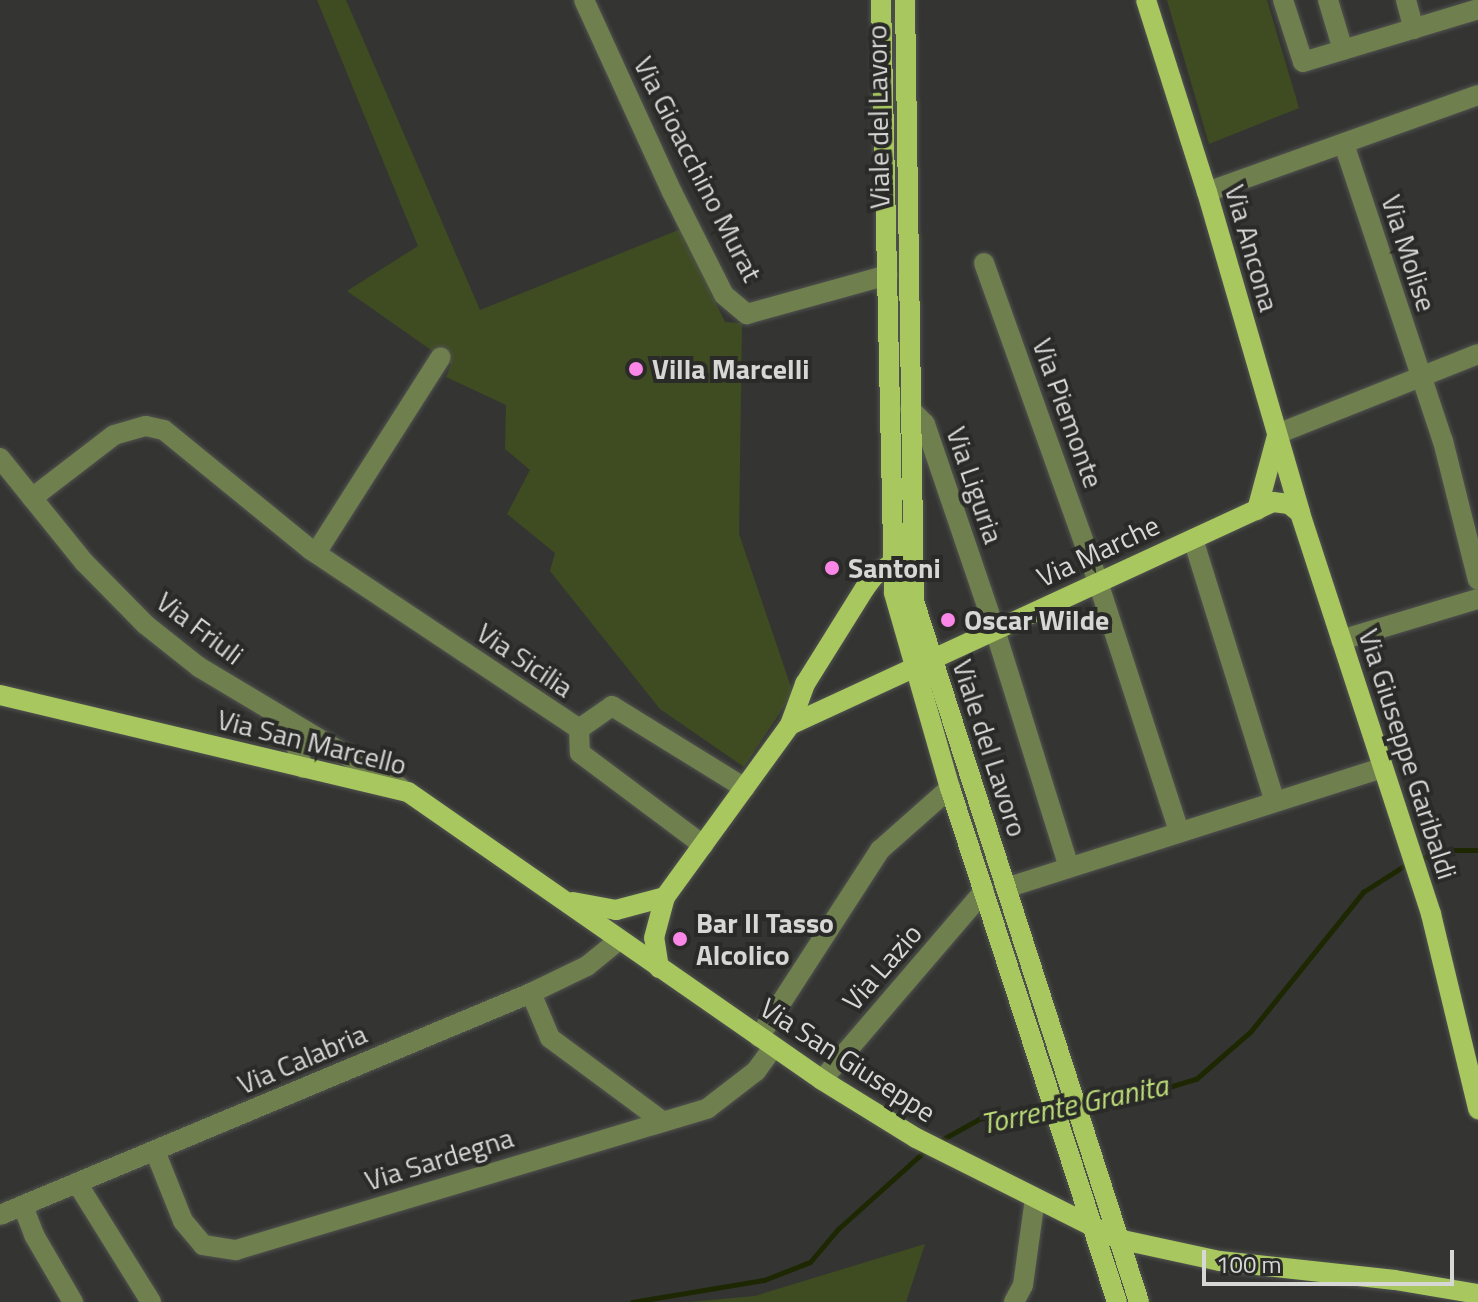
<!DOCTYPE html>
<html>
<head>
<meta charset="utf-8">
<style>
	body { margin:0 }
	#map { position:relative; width:1478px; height:1302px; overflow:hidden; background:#343532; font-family:"Titillium Web",sans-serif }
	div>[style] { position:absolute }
	.green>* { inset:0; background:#3f4c22 }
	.stream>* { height:5px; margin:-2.5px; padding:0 2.5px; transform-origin:2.5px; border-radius:2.5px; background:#1d2702 }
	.roads { filter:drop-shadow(0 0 2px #515250) drop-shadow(0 0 2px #515250) }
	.minor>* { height:20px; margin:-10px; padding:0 10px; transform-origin:10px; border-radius:10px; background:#6f7f4e }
	.major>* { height:20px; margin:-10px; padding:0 10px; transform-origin:10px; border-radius:10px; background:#a8c85f }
	.dots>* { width:22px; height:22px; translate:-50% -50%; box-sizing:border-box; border:4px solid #2a2b28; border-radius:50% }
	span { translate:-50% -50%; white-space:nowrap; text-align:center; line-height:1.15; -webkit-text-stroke:8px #2a2b28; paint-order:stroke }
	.street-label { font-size:28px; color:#d7d8d6 }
	.poi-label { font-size:28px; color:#d7d8d6; font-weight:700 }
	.left { translate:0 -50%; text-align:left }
	.water-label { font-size:30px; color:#bcdb78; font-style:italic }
	.scale { position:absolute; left:1202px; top:1250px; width:252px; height:36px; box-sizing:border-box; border:4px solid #d7d8d6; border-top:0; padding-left:10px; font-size:24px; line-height:28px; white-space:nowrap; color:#d7d8d6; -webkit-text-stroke:6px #2a2b28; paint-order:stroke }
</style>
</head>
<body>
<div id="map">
	<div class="green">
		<i style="clip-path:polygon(317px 0,346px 0,480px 310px,681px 229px,725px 322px,742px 323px,739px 534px,793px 693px,744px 767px,660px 709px,550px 571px,555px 553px,507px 514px,530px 470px,505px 449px,506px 405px,446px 377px,451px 364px,347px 291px,418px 246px)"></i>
		<i style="clip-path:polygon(1167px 0,1267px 0,1299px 108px,1209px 144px)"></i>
		<i style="clip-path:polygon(925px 1244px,906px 1302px,689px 1302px,755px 1296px)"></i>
	</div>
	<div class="stream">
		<i style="left:1420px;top:859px;width:27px;rotate:-20deg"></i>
		<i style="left:1445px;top:850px;width:33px"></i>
		<i style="left:1080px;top:1100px;width:80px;rotate:-7.2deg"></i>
		<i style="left:1159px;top:1090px;width:39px;rotate:-17deg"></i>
		<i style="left:1196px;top:1079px;width:73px;rotate:-41.1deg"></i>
		<i style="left:1251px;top:1031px;width:179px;rotate:-51.1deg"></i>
		<i style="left:1363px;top:892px;width:56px;rotate:-32.6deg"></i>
		<i style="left:936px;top:1143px;width:49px;rotate:-29.2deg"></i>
		<i style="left:979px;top:1119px;width:69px;rotate:-12.6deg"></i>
		<i style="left:632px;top:1302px;width:134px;rotate:-9.5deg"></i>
		<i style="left:764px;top:1280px;width:49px;rotate:-21.4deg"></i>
		<i style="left:810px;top:1262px;width:43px;rotate:-49.7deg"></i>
		<i style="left:838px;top:1229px;width:121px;rotate:-42deg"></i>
	</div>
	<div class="roads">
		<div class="minor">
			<i style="left:584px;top:0;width:211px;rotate:65.4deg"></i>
			<i style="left:672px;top:192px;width:115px;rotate:63.2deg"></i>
			<i style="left:724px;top:295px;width:30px;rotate:40deg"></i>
			<i style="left:747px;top:314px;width:146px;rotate:-15.5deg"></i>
			<i style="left:1283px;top:0;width:65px;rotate:72.1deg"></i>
			<i style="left:1303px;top:62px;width:183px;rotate:-16.8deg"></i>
			<i style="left:1328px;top:0;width:52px;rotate:73.3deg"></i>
			<i style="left:1406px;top:0;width:30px;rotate:75deg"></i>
			<i style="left:1344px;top:144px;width:313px;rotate:71.6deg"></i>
			<i style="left:1443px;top:441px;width:143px;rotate:75.9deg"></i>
			<i style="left:1207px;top:192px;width:288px;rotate:-19.7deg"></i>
			<i style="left:984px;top:263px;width:339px;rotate:70.3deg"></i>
			<i style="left:1098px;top:582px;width:263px;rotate:72deg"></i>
			<i style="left:910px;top:409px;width:21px;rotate:45deg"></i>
			<i style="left:925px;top:424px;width:218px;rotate:71.2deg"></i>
			<i style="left:995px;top:630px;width:248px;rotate:72.7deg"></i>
			<i style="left:1277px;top:434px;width:216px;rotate:-21.7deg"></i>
			<i style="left:0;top:458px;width:134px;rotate:51.1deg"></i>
			<i style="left:84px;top:562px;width:88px;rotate:45.5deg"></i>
			<i style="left:146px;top:625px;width:68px;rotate:38.4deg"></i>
			<i style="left:199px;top:667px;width:235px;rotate:30.9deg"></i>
			<i style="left:32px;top:498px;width:103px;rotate:-37.5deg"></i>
			<i style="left:114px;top:435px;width:33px;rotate:-16deg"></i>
			<i style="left:146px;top:426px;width:18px;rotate:13deg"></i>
			<i style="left:164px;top:430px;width:190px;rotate:39.2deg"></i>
			<i style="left:311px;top:550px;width:322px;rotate:33.7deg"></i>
			<i style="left:579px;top:729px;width:40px;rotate:-34.9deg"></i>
			<i style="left:612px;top:706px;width:156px;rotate:31.7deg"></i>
			<i style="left:1193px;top:539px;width:275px;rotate:72.7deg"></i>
			<i style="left:316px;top:553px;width:232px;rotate:-57.5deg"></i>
			<i style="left:1341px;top:640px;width:143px;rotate:-16.7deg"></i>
			<i style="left:289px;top:723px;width:47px;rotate:72.7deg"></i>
			<i style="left:579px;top:729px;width:24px;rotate:88deg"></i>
			<i style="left:580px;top:753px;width:154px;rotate:36.8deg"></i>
			<i style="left:1006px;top:888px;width:395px;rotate:-17.7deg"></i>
			<i style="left:531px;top:993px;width:49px;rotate:67.1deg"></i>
			<i style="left:550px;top:1038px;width:139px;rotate:36.5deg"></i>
			<i style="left:759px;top:1037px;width:223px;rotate:-57.1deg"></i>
			<i style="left:880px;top:850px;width:94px;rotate:-41.5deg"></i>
			<i style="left:822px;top:1080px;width:249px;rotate:-49.4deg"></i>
			<i style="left:155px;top:1151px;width:75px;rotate:68.2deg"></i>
			<i style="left:183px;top:1221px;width:31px;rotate:50deg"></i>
			<i style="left:203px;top:1245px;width:33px;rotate:9deg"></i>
			<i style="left:236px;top:1250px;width:493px;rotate:-16.7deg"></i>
			<i style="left:708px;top:1108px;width:61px;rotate:-37.6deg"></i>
			<i style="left:756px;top:1071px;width:29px;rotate:-54deg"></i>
			<i style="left:77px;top:1183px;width:140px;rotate:58.1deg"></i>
			<i style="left:23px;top:1206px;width:31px;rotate:69deg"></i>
			<i style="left:34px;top:1235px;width:78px;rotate:59.8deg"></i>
			<i style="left:0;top:1215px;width:576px;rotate:-22.69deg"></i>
			<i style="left:531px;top:993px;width:62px;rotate:-25.7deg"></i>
			<i style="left:587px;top:966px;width:40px;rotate:-39deg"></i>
			<i style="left:1014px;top:1302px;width:19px;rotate:-62deg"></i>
			<i style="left:1023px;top:1285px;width:87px;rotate:-82.1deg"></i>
		</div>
		<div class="major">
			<i style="left:881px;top:0;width:593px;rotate:88.74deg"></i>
			<i style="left:894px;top:593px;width:203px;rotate:74deg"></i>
			<i style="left:950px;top:788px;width:540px;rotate:72deg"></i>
			<i style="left:905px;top:0;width:601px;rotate:89.14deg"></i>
			<i style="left:914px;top:601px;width:736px;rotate:72.2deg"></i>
			<i style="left:1146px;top:0;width:201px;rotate:72.4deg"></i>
			<i style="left:1207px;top:192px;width:334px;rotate:73.8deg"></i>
			<i style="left:1300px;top:513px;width:422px;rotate:71.9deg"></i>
			<i style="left:1431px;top:914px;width:201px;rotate:76.4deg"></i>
			<i style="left:1257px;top:510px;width:77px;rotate:-74.9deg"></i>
			<i style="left:0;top:695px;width:419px;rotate:13.4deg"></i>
			<i style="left:408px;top:792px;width:504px;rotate:34.82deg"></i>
			<i style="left:822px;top:1080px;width:110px;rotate:31.7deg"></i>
			<i style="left:916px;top:1138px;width:226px;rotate:26.6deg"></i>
			<i style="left:1118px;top:1239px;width:104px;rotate:12.2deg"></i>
			<i style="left:1220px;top:1261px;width:176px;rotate:6.2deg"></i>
			<i style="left:1395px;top:1280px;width:84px;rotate:9.6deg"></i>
			<i style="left:790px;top:725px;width:44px;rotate:-69.9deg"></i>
			<i style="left:805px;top:684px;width:113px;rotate:-58deg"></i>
			<i style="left:865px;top:588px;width:15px;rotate:-53deg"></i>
			<i style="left:874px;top:576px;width:21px;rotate:-35deg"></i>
			<i style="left:573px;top:902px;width:44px;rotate:10.5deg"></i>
			<i style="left:616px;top:910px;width:51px;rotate:-14.9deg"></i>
			<i style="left:659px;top:968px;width:30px;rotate:-99deg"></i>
			<i style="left:654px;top:938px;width:42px;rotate:-75deg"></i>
			<i style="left:665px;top:897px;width:213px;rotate:-54deg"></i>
			<i style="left:790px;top:725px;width:532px;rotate:-24.78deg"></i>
			<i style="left:1273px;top:502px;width:16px;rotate:7deg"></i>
			<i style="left:1289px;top:504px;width:14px;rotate:39deg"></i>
		</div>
	</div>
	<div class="dots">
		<i style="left:636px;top:369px;background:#fa87e7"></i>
		<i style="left:832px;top:568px;background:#fa87e7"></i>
		<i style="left:948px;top:620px;background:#fa87e7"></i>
		<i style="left:680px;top:939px;background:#fa87e7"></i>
	</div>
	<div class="street-label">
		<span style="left:878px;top:117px;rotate:-91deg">Viale del Lavoro</span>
		<span style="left:698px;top:169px;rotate:63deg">Via Gioacchino Murat</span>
		<span style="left:1252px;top:248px;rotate:74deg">Via Ancona</span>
		<span style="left:1409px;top:253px;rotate:72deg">Via Molise</span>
		<span style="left:1068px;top:413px;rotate:70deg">Via Piemonte</span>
		<span style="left:975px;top:485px;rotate:71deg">Via Liguria</span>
		<span style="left:1098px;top:551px;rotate:-25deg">Via Marche</span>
		<span style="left:200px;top:628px;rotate:37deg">Via Friuli</span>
		<span style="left:525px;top:660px;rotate:34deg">Via Sicilia</span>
		<span style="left:312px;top:742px;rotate:14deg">Via San Marcello</span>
		<span style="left:990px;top:748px;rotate:72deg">Viale del Lavoro</span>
		<span style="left:1408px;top:754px;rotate:72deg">Via Giuseppe Garibaldi</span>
		<span style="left:882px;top:967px;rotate:-49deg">Via Lazio</span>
		<span style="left:302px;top:1059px;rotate:-23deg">Via Calabria</span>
		<span style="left:848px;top:1060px;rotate:33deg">Via San Giuseppe</span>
		<span style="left:439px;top:1159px;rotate:-17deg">Via Sardegna</span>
	</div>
	<div class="poi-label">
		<span class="left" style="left:652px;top:369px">Villa Marcelli</span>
		<span class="left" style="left:848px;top:568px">Santoni</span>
		<span class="left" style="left:964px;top:620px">Oscar Wilde</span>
		<span class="left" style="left:696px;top:939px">Bar Il Tasso<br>Alcolico</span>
	</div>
	<div class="water-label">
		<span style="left:1074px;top:1104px;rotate:-12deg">Torrente Granita</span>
	</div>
	<div class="scale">100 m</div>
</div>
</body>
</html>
